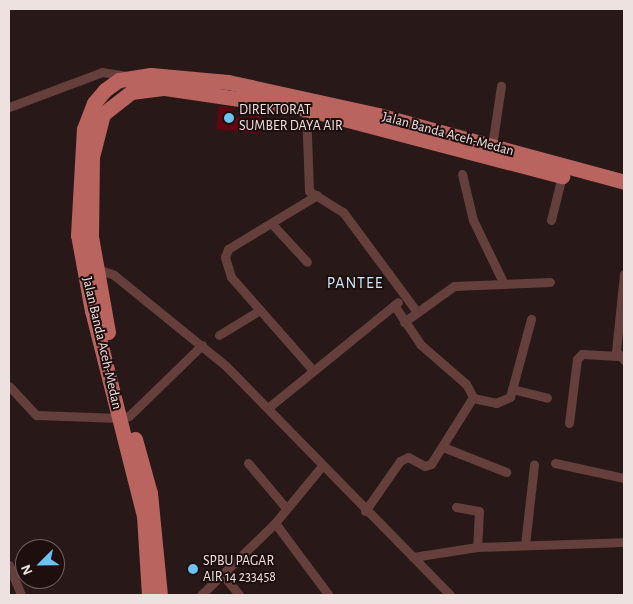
<!DOCTYPE html>
<html>
<head>
<meta charset="utf-8">
<style>
	body { margin:0 }
	#map { position:relative; width:633px; height:604px; overflow:hidden; background:#281817; font-family:"Alegreya Sans",sans-serif }
	div>[style] { position:absolute }
	.building>* { inset:0; background:#600610 }
	.minor>* { height:9px; margin:-4.5px; padding:0 4.5px; transform-origin:4.5px; border-radius:4.5px; background:#653f3c }
	.trunk>* { height:15px; margin:-7.5px; padding:0 7.5px; transform-origin:7.5px; border-radius:7.5px; background:#ba6460 }
	.dots>* { width:14px; height:14px; translate:-50% -50%; box-sizing:border-box; border:2px solid #1e0f0e; border-radius:50% }
	span { translate:-50% -50%; white-space:nowrap; text-align:center; line-height:1.15; -webkit-text-stroke:4px #1e0f0e; paint-order:stroke }
	.poi-label { font-size:14px; color:#eee2e1 }
	.left { translate:0 -50%; text-align:left }
	.street-label { font-size:14px; color:#eee2e1 }
	.quarter-label { font-size:16px; color:#cbe9fb; letter-spacing:1px }
	.frame { position:absolute; inset:0; border:10px solid #eee2e1; pointer-events:none }
	.north { position:absolute; left:15px; top:539px; width:50px; height:50px; box-sizing:border-box; background:#1e0f0e; border:1px solid #716362; border-radius:50%; rotate:247deg; font-size:14px; font-weight:700; line-height:20px; text-align:center; color:#eee2e1 }
	.north::after { content:''; display:block; margin:auto; width:18px; height:22px; background:#6bc3f2; clip-path:polygon(50% 0,100% 100%,50% 72%,0 100%) }
</style>
</head>
<body>
<div id="map">
	<div class="building">
		<i style="clip-path:polygon(219px 106px,233px 108px,232px 117px,249px 119px,250px 110px,262px 112px,259px 134px,216px 129px)"></i>
	</div>
	<div class="minor">
		<i style="left:9px;top:107px;width:99px;rotate:-20.6deg"></i>
		<i style="left:102px;top:72px;width:25px;rotate:9deg"></i>
		<i style="left:306px;top:109px;width:82px;rotate:87.9deg"></i>
		<i style="left:309px;top:191px;width:40px;rotate:32deg"></i>
		<i style="left:343px;top:212px;width:124px;rotate:53.5deg"></i>
		<i style="left:492px;top:146px;width:61px;rotate:-81.5deg"></i>
		<i style="left:462px;top:174px;width:47px;rotate:76.6deg"></i>
		<i style="left:473px;top:220px;width:71px;rotate:64.2deg"></i>
		<i style="left:551px;top:220px;width:45px;rotate:-76deg"></i>
		<i style="left:273px;top:225px;width:50px;rotate:47.4deg"></i>
		<i style="left:95px;top:268px;width:20px;rotate:20deg"></i>
		<i style="left:114px;top:275px;width:144px;rotate:39.1deg"></i>
		<i style="left:226px;top:366px;width:320px;rotate:45.6deg"></i>
		<i style="left:624px;top:274px;width:77px;rotate:95.9deg"></i>
		<i style="left:616px;top:351px;width:12px;rotate:48deg"></i>
		<i style="left:404px;top:322px;width:62px;rotate:-35.8deg"></i>
		<i style="left:454px;top:286px;width:96px;rotate:-2.4deg"></i>
		<i style="left:219px;top:335px;width:48px;rotate:-31.4deg"></i>
		<i style="left:311px;top:368px;width:121px;rotate:-131.3deg"></i>
		<i style="left:231px;top:277px;width:21px;rotate:-107deg"></i>
		<i style="left:225px;top:257px;width:9px;rotate:-69deg"></i>
		<i style="left:228px;top:249px;width:104px;rotate:-31.2deg"></i>
		<i style="left:9px;top:386px;width:40px;rotate:47deg"></i>
		<i style="left:36px;top:415px;width:84px;rotate:2deg"></i>
		<i style="left:120px;top:418px;width:9px;rotate:-13deg"></i>
		<i style="left:129px;top:416px;width:102px;rotate:-44.2deg"></i>
		<i style="left:512px;top:389px;width:36px;rotate:14deg"></i>
		<i style="left:473px;top:398px;width:24px;rotate:12deg"></i>
		<i style="left:496px;top:403px;width:15px;rotate:-23deg"></i>
		<i style="left:510px;top:397px;width:81px;rotate:-74.9deg"></i>
		<i style="left:269px;top:407px;width:166px;rotate:-39.1deg"></i>
		<i style="left:569px;top:423px;width:64px;rotate:-82.9deg"></i>
		<i style="left:577px;top:359px;width:7px;rotate:-45deg"></i>
		<i style="left:582px;top:354px;width:36px;rotate:3deg"></i>
		<i style="left:443px;top:447px;width:68px;rotate:21.6deg"></i>
		<i style="left:248px;top:463px;width:59px;rotate:49.8deg"></i>
		<i style="left:555px;top:463px;width:71px;rotate:12.3deg"></i>
		<i style="left:456px;top:507px;width:23px;rotate:10deg"></i>
		<i style="left:479px;top:511px;width:36px;rotate:93deg"></i>
		<i style="left:365px;top:511px;width:61px;rotate:-55deg"></i>
		<i style="left:400px;top:461px;width:9px;rotate:-27deg"></i>
		<i style="left:408px;top:457px;width:19px;rotate:28deg"></i>
		<i style="left:425px;top:466px;width:6px;rotate:-18deg"></i>
		<i style="left:431px;top:464px;width:79px;rotate:-57.9deg"></i>
		<i style="left:473px;top:397px;width:15px;rotate:-118deg"></i>
		<i style="left:466px;top:384px;width:60px;rotate:-139.1deg"></i>
		<i style="left:421px;top:345px;width:48px;rotate:-124deg"></i>
		<i style="left:275px;top:523px;width:89px;rotate:53.3deg"></i>
		<i style="left:525px;top:545px;width:81px;rotate:-83.6deg"></i>
		<i style="left:413px;top:557px;width:65px;rotate:-8.9deg"></i>
		<i style="left:477px;top:547px;width:147px;rotate:-1.9deg"></i>
		<i style="left:9px;top:565px;width:32px;rotate:68deg"></i>
		<i style="left:223px;top:575px;width:26px;rotate:51deg"></i>
		<i style="left:201px;top:595px;width:103px;rotate:-44.2deg"></i>
		<i style="left:275px;top:523px;width:74px;rotate:-50.5deg"></i>
	</div>
	<div class="trunk">
		<i style="left:108px;top:332px;width:97px;rotate:-100.1deg"></i>
		<i style="left:91px;top:237px;width:80px;rotate:-89.3deg"></i>
		<i style="left:92px;top:157px;width:44px;rotate:-75.7deg"></i>
		<i style="left:103px;top:114px;width:36px;rotate:-38deg"></i>
		<i style="left:131px;top:92px;width:34px;rotate:-7deg"></i>
		<i style="left:165px;top:88px;width:143px;rotate:8.5deg"></i>
		<i style="left:306px;top:109px;width:265px;rotate:14.7deg"></i>
		<i style="left:135px;top:439px;width:56px;rotate:74.5deg"></i>
		<i style="left:150px;top:493px;width:102px;rotate:84.4deg"></i>
		<i style="left:149px;top:595px;width:79px;rotate:-93.6deg"></i>
		<i style="left:144px;top:516px;width:211px;rotate:-104.2deg"></i>
		<i style="left:92px;top:311px;width:77px;rotate:-100.4deg"></i>
		<i style="left:78px;top:235px;width:106px;rotate:-86.8deg"></i>
		<i style="left:84px;top:129px;width:28px;rotate:-69deg"></i>
		<i style="left:94px;top:103px;width:17px;rotate:-50deg"></i>
		<i style="left:105px;top:90px;width:17px;rotate:-36deg"></i>
		<i style="left:119px;top:80px;width:32px;rotate:-9deg"></i>
		<i style="left:151px;top:75px;width:77px;rotate:5.2deg"></i>
		<i style="left:228px;top:82px;width:154px;rotate:12.4deg"></i>
		<i style="left:378px;top:115px;width:255px;rotate:15.2deg"></i>
	</div>
	<div class="dots">
		<i style="left:229px;top:118px;background:#6bc3f2"></i>
		<i style="left:193px;top:569px;background:#6bc3f2"></i>
	</div>
	<div class="poi-label">
		<span class="left" style="left:239px;top:118px">DIREKTORAT<br>SUMBER DAYA AIR</span>
		<span class="left" style="left:203px;top:569px">SPBU PAGAR<br>AIR 14 233458</span>
	</div>
	<div class="street-label">
		<span style="left:448px;top:134px;rotate:15deg">Jalan Banda Aceh-Medan</span>
		<span style="left:102px;top:343px;rotate:77deg">Jalan Banda Aceh-Medan</span>
	</div>
	<div class="quarter-label">
		<span style="left:355px;top:283px">PANTEE</span>
	</div>
	<div class="frame"></div>
	<div class="north">N</div>
</div>
</body>
</html>
